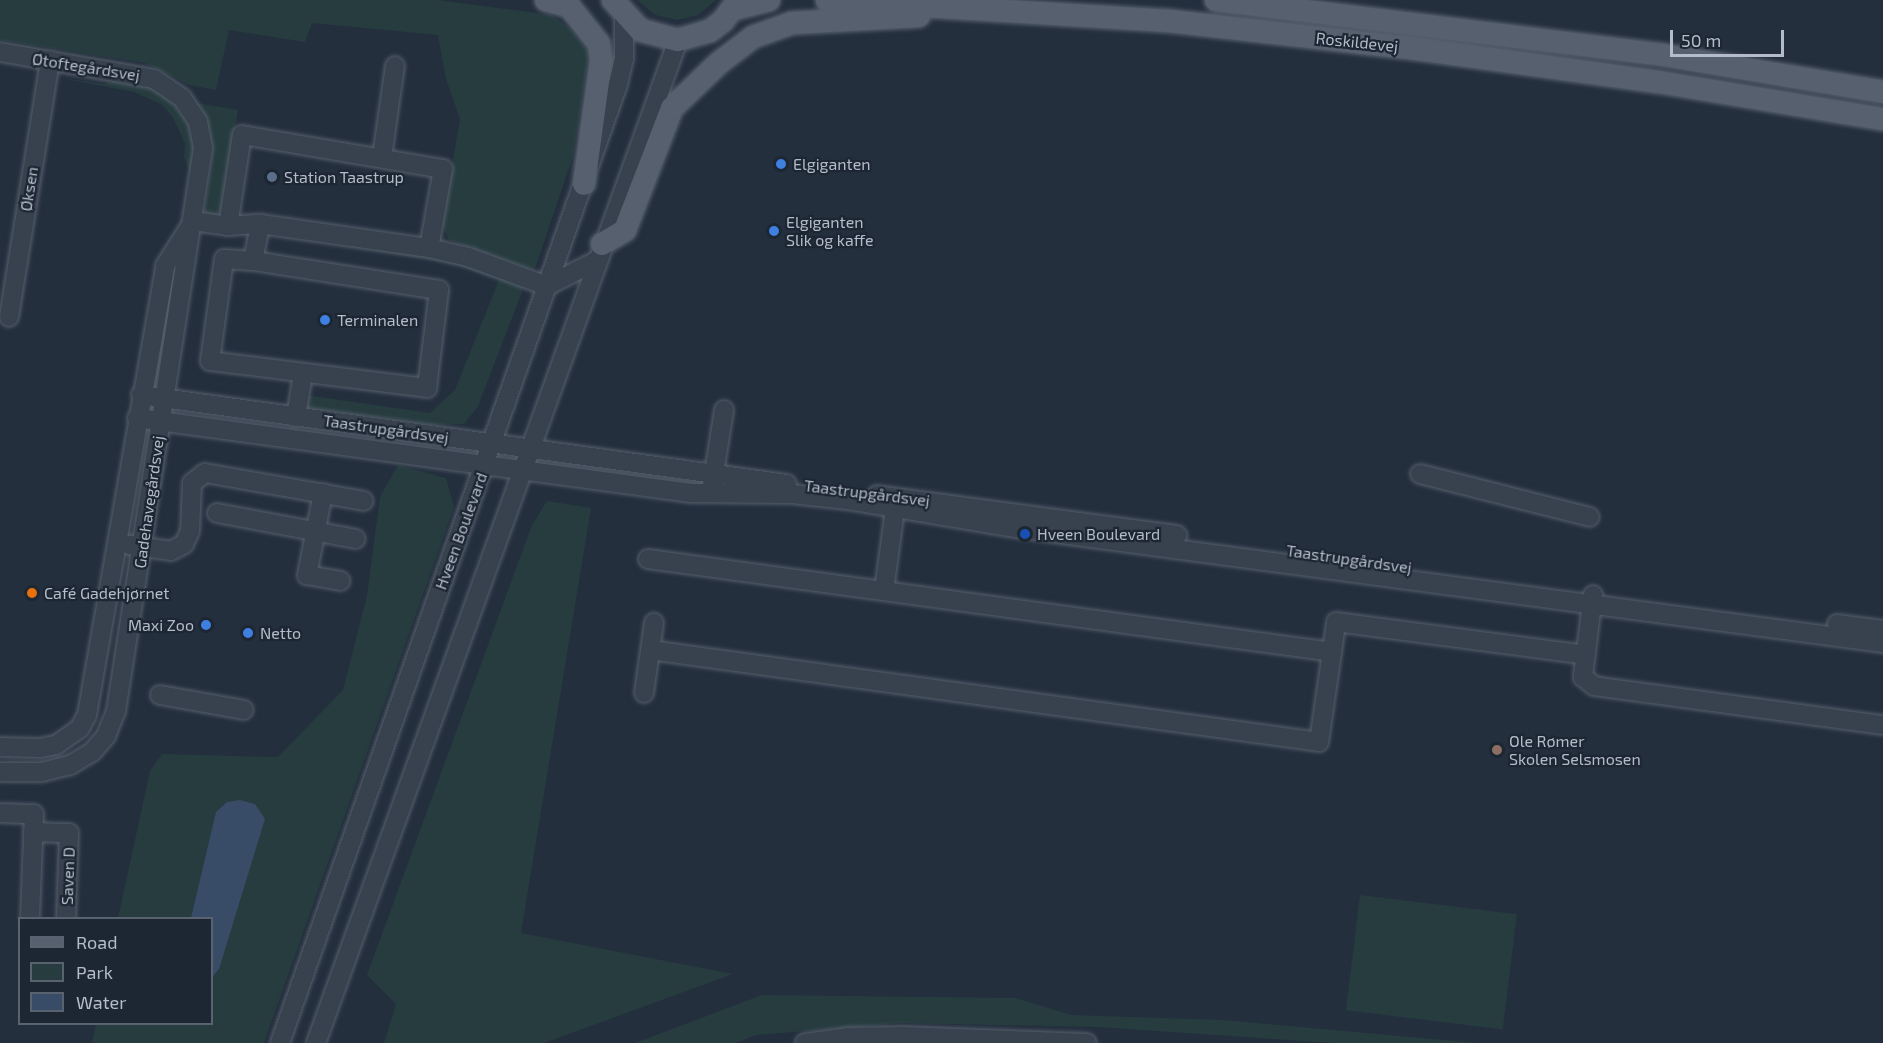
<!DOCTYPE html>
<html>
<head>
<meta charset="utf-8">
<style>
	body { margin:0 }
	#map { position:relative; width:1883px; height:1043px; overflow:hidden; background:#242f3e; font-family:"Exo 2",sans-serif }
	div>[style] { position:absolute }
	.green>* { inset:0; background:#263c3f; transform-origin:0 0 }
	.water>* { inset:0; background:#394c67 }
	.roads { filter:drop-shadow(0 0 2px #565f6c) drop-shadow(0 0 2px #565f6c) }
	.minor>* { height:18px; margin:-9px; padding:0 9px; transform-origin:9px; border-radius:9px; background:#38414e }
	.major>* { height:22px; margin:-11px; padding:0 11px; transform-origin:11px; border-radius:11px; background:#56606e }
	.dots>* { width:16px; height:16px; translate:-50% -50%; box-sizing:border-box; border:3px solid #1d2633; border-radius:50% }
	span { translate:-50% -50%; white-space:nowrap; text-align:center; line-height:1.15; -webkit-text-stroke:4.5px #1d2633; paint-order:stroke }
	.street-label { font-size:16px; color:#b4bcc9 }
	.poi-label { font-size:16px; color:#b4bcc9 }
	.left { translate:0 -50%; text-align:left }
	.right { translate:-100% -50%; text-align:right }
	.legend { position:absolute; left:18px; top:917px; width:195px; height:108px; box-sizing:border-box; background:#1d2633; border:2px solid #59626f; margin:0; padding:8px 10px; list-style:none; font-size:18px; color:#b4bcc9 }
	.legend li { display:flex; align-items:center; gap:12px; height:30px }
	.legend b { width:30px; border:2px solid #59626f }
	.scale { position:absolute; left:1670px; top:30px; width:114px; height:27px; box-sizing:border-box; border:3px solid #b4bcc9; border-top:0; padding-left:8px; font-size:18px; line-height:21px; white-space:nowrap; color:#b4bcc9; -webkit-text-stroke:4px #1d2633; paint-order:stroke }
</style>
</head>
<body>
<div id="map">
	<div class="green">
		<i style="clip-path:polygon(0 0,437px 0,552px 15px,571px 29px,589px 53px,573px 156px,536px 266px,533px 270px,449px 240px,442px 225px,460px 119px,446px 79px,438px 35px,312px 23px,305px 42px,229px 30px,216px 90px,189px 85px,145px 63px,0 40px)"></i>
		<i style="clip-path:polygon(637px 0,716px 0,698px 15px,677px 20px,655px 15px)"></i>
		<i style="clip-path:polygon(60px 78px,104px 84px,121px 79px,148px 86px,171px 100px,191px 129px,195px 153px,186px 203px,190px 172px,184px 157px,185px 143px,172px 116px,161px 104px,134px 92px)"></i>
		<i style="clip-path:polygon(196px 103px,238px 110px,222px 209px,215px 217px,207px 215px,205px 210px,212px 158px,210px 139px)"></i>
		<i style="clip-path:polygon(289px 236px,467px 263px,525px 284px,478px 406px,464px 424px,435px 425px,306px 408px,305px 395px,430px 413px,455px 390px,499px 280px,457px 265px)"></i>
		<i style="clip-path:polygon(398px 465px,446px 478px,454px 507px,264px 1043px,92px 1043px,96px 1024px,212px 1024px,212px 918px,118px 918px,150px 771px,162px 754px,278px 757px,343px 690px,367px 596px,380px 497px)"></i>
		<i style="clip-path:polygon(547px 501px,591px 508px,521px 933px,733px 974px,544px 1043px,384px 1043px,396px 1004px,367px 975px,532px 525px)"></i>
		<i style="left:1360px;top:895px;width:158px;height:116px;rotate:7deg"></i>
		<i style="clip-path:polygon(762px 995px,1015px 998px,1071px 1015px,1223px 1020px,1477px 1043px,1333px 1043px,1097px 1027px,902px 1023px,756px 1035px,735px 1043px,635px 1043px)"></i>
	</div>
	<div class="water">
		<i style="clip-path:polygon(240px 800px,255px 804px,265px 819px,219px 969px,212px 977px,212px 918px,191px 918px,216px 812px,227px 802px)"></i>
	</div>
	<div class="roads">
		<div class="minor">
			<i style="left:0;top:52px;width:156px;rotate:9.9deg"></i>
			<i style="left:154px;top:79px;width:34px;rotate:34deg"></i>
			<i style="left:182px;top:98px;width:29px;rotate:56deg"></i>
			<i style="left:198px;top:122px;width:26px;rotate:79deg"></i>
			<i style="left:203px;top:148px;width:570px;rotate:98.78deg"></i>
			<i style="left:116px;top:711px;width:27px;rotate:112deg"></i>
			<i style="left:106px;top:736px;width:21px;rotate:131deg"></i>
			<i style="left:92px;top:752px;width:26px;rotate:149deg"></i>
			<i style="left:70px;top:765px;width:30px;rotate:166deg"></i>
			<i style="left:41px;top:772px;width:41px;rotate:180deg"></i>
			<i style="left:382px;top:157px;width:92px;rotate:-81.9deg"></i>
			<i style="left:193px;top:221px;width:35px;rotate:8deg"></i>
			<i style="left:228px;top:226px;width:32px;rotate:-4deg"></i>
			<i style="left:260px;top:224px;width:171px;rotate:8.1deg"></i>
			<i style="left:429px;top:248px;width:40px;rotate:13deg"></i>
			<i style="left:468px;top:257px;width:84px;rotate:20.2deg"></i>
			<i style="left:228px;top:226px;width:92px;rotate:-81.3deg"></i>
			<i style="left:242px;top:135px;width:204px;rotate:9.6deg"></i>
			<i style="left:443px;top:169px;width:80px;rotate:100deg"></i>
			<i style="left:253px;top:261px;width:29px;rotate:-176deg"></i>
			<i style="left:224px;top:259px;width:103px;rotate:97.8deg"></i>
			<i style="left:210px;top:361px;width:219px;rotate:7.1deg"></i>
			<i style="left:427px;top:388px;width:99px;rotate:-83deg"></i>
			<i style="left:439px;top:290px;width:188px;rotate:-171.1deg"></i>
			<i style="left:253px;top:261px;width:38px;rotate:-79deg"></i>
			<i style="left:547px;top:286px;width:55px;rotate:-27deg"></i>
			<i style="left:9px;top:317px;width:260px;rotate:-80.9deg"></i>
			<i style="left:141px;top:395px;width:652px;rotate:7.84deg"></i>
			<i style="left:296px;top:417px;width:44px;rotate:-80.8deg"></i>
			<i style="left:137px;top:418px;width:559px;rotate:7.71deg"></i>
			<i style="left:691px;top:493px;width:101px;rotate:0.6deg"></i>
			<i style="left:792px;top:494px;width:62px;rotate:6.4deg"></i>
			<i style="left:854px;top:501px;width:164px;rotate:9.5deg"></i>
			<i style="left:1016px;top:528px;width:875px;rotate:7.56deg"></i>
			<i style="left:1420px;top:474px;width:175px;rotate:14.2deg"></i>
			<i style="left:712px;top:486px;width:77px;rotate:-81deg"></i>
			<i style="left:323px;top:493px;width:84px;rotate:101deg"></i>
			<i style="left:307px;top:575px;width:34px;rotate:10deg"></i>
			<i style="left:877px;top:495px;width:303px;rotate:7.6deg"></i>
			<i style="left:217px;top:513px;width:141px;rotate:10.6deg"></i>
			<i style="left:130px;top:545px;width:41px;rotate:8.3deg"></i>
			<i style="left:171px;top:551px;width:15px;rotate:-28deg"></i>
			<i style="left:184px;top:544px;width:14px;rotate:-65deg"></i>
			<i style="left:190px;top:531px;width:48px;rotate:-87.6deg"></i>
			<i style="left:192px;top:483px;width:16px;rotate:-38deg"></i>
			<i style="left:205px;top:473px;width:161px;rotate:10deg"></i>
			<i style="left:648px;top:559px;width:690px;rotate:7.74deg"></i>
			<i style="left:1332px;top:652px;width:30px;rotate:-82deg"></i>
			<i style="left:1336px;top:622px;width:252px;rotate:7.5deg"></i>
			<i style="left:884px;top:591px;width:83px;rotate:-82.4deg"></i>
			<i style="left:1593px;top:595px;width:83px;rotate:97deg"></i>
			<i style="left:1583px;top:677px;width:14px;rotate:39deg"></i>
			<i style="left:1594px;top:686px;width:292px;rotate:7.7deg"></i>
			<i style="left:1837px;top:624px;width:46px;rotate:7.4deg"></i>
			<i style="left:650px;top:650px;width:675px;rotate:7.83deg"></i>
			<i style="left:1319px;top:742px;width:91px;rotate:-81.8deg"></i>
			<i style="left:644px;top:693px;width:71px;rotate:-81.9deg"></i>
			<i style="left:160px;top:695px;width:85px;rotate:10.1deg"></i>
			<i style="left:0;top:747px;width:40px;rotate:1.4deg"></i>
			<i style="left:40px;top:748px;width:16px;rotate:-11deg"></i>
			<i style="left:56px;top:745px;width:29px;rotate:-35deg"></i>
			<i style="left:80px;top:728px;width:15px;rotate:-62deg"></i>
			<i style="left:87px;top:715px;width:456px;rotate:-80.1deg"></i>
			<i style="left:165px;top:266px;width:45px;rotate:-57.7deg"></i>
			<i style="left:0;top:813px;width:34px;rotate:2deg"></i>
			<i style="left:34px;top:814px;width:104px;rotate:92.2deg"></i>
			<i style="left:33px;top:832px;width:36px;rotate:2deg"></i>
			<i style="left:69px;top:833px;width:85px;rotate:92deg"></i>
			<i style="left:280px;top:1043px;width:1017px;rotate:-70.58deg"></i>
			<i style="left:618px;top:84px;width:26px;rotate:-77deg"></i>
			<i style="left:624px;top:59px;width:43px;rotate:-90deg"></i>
			<i style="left:316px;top:1043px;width:1066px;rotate:-70.15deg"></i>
			<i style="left:805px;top:1043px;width:43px;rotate:-7.9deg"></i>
			<i style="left:848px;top:1037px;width:55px;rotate:-1deg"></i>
			<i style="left:903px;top:1036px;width:184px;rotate:2.2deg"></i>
		</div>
		<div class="major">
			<i style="left:546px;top:0;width:24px;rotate:15deg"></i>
			<i style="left:569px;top:6px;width:48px;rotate:51.7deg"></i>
			<i style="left:599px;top:44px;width:16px;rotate:83deg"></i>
			<i style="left:601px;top:60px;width:125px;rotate:97.8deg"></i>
			<i style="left:613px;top:0;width:40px;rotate:48deg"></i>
			<i style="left:640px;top:30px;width:39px;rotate:15deg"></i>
			<i style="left:678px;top:40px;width:33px;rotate:-16deg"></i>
			<i style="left:710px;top:31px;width:16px;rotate:-38deg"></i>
			<i style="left:723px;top:21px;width:26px;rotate:-54deg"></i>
			<i style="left:827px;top:0;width:343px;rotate:3.5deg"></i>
			<i style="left:1169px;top:21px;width:251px;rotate:6.4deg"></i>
			<i style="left:1418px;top:49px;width:243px;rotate:7.8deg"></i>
			<i style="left:1659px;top:82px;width:227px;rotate:9.4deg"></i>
			<i style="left:1216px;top:0;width:450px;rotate:7deg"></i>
			<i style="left:1663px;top:55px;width:223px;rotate:9.5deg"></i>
			<i style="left:733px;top:9px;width:37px;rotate:-14deg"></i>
			<i style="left:602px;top:244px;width:27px;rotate:-31deg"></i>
			<i style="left:625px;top:230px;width:131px;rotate:-68.9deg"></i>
			<i style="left:672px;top:108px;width:65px;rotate:-43.8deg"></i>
			<i style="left:719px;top:63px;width:43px;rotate:-37.4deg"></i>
			<i style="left:753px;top:37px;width:41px;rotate:-19.7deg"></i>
			<i style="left:792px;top:23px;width:127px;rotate:-3.2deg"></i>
		</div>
	</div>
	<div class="dots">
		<i style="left:781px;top:164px;background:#3f7fe0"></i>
		<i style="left:272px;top:177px;background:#5c6f8a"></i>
		<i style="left:774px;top:231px;background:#3f7fe0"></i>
		<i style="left:325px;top:320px;background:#3f7fe0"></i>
		<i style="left:1025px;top:534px;background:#1a4fb4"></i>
		<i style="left:32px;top:593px;background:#e8710a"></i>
		<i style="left:206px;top:625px;background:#3f7fe0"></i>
		<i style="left:248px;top:633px;background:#3f7fe0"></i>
		<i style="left:1497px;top:750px;background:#8d6e63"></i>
	</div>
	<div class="street-label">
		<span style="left:1357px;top:42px;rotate:6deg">Roskildevej</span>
		<span style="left:86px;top:67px;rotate:9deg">Øtoftegårdsvej</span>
		<span style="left:29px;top:189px;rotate:-81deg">Øksen</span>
		<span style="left:386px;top:429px;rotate:8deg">Taastrupgårdsvej</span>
		<span style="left:867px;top:493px;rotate:7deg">Taastrupgårdsvej</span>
		<span style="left:149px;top:502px;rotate:-82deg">Gadehavegårdsvej</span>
		<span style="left:461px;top:531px;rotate:-70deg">Hveen Boulevard</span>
		<span style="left:1349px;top:559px;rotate:8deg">Taastrupgårdsvej</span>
		<span style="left:68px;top:876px;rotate:-88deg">Saven D</span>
	</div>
	<div class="poi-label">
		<span class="left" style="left:793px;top:164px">Elgiganten</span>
		<span class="left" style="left:284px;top:177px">Station Taastrup</span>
		<span class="left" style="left:786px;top:231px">Elgiganten<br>Slik og kaffe</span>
		<span class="left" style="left:337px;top:320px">Terminalen</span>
		<span class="left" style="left:1037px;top:534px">Hveen Boulevard</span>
		<span class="left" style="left:44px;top:593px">Café Gadehjørnet</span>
		<span class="right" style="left:194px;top:625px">Maxi Zoo</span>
		<span class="left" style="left:260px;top:633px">Netto</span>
		<span class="left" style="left:1509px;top:750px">Ole Rømer<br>Skolen Selsmosen</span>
	</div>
	<ul class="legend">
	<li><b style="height:8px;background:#56606e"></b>Road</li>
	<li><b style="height:16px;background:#263c3f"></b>Park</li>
	<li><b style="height:16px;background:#394c67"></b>Water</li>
	</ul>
	<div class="scale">50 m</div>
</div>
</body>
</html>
